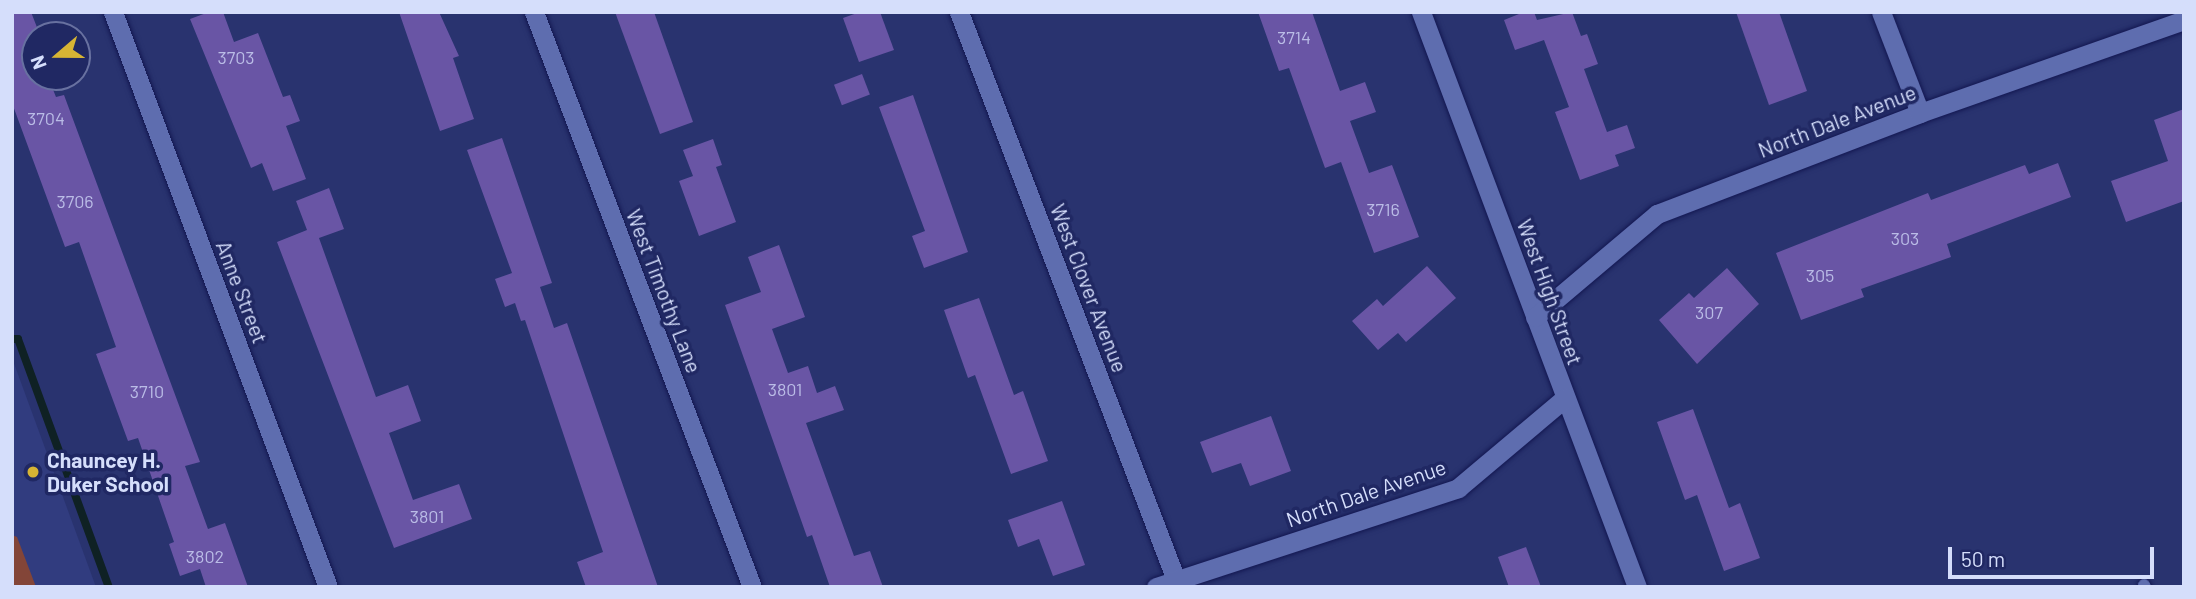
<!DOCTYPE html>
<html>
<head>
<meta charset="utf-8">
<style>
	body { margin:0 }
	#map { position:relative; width:2196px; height:599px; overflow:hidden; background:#29336f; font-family:Barlow,sans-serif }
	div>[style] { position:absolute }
	.built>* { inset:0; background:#313c7f }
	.green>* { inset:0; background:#834538 }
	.stream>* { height:8px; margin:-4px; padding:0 4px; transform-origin:4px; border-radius:4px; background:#0f2124 }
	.building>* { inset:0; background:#6955a5; transform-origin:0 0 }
	.roads { filter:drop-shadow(0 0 2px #131751) drop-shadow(0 0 2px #131751) }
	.service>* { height:12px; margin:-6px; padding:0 6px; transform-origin:6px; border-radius:6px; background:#5e6daf }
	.minor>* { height:19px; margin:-9.5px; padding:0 9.5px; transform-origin:9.5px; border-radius:9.5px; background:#5e6daf }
	.dots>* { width:19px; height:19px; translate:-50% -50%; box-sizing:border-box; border:4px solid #202863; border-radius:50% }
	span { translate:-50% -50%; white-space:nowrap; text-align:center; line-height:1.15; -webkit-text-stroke:7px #202863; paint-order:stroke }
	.number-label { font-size:18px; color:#babce6 }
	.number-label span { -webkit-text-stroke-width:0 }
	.street-label { font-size:21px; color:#d5defb }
	.poi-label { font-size:21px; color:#d5defb; font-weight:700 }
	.left { translate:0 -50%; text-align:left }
	.frame { position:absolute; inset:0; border:14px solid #d5defb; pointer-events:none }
	.north { position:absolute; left:21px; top:21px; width:70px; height:70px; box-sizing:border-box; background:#202863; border:2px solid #6871a0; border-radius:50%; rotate:250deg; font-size:19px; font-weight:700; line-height:28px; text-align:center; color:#d5defb }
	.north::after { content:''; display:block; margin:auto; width:24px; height:32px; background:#d7b434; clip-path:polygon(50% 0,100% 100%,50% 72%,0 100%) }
	.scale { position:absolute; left:1948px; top:547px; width:206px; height:32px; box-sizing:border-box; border:4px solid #d5defb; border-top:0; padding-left:9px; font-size:21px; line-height:24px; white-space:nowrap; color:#d5defb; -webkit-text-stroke:5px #202863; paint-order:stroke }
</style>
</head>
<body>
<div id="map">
	<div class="built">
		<i style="clip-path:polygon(12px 358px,96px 587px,12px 587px)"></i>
	</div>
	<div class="green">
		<i style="clip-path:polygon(12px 535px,17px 537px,36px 587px,12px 587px)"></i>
	</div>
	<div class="stream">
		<i style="left:12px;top:339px;width:6px"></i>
		<i style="left:18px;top:339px;width:264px;rotate:69.9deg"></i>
	</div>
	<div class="building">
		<i style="clip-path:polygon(12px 12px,31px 12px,40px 35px,35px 35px,35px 77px,48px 77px,56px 97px,64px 95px,200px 462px,185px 466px,208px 529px,225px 523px,248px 587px,206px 587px,200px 569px,180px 576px,169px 544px,174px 542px,138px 438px,128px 441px,96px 354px,116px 347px,79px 242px,65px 247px,12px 103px)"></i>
		<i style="clip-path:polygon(209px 12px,223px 12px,234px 42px,258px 33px,283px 97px,290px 95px,300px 121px,286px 126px,306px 179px,273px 191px,262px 163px,251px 168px,190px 19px)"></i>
		<i style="clip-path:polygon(399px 12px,439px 12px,459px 56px,453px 58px,474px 119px,440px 131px)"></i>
		<i style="clip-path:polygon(615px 12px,654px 12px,693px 122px,660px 134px)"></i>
		<i style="clip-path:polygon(860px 12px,880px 12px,894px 50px,859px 62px,843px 18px)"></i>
		<i style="clip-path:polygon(1258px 12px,1312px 12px,1340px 91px,1365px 82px,1376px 112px,1350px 121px,1369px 173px,1392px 165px,1419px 237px,1374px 253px,1341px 162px,1325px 168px,1289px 68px,1279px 71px)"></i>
		<i style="clip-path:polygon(1524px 12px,1534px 12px,1537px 20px,1572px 12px,1581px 36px,1587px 34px,1598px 64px,1584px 69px,1607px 132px,1627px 125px,1635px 148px,1615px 155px,1619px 166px,1580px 180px,1555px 112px,1569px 107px,1544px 40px,1515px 50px,1504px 20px)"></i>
		<i style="clip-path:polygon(1736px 12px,1779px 12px,1807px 91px,1769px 105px)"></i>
		<i style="left:862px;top:74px;width:22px;height:30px;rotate:69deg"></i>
		<i style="clip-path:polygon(913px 95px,968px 252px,924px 268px,912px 236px,925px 231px,879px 107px)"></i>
		<i style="clip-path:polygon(2184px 109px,2184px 201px,2126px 222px,2111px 181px,2168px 161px,2154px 120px)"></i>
		<i style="clip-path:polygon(502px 138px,552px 283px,540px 287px,554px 328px,567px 323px,658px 587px,586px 587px,577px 562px,603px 552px,525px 320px,521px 321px,515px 303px,505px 307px,495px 279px,512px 273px,467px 150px)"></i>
		<i style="clip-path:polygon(713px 139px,722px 165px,716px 167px,736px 222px,699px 236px,679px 181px,693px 176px,683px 150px)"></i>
		<i style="clip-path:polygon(2058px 163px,2071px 197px,1947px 244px,1951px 257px,1861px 289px,1864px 297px,1801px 320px,1776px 253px,1928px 193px,1931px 200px,2025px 165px,2029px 174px)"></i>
		<i style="clip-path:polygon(329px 188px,344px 229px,319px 238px,376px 397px,408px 385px,421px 421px,389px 433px,413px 500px,459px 484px,472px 519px,394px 548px,277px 242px,307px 230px,296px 201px)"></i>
		<i style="clip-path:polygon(779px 245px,805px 317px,772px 329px,788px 373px,808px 366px,817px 393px,835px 386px,844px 410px,806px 423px,854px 556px,870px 551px,883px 587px,830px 587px,812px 535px,807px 537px,725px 305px,761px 292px,748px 257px)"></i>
		<i style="clip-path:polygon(1427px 266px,1456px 298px,1406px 342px,1398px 333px,1378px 350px,1352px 321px,1377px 299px,1383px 306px)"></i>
		<i style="clip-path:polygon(1727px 268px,1759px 304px,1697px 364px,1659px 320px,1689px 293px,1694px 298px)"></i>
		<i style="clip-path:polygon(979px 298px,1014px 395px,1023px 391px,1048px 461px,1011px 474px,975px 375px,968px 378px,944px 310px)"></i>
		<i style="clip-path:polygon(1693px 409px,1729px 508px,1740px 503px,1760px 558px,1724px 571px,1697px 495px,1685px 500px,1657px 422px)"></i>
		<i style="clip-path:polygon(1271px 416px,1291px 471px,1250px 486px,1241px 463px,1212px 473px,1200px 442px)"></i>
		<i style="clip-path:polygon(1062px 501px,1085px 565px,1053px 576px,1039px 539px,1018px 547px,1008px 520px)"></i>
		<i style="clip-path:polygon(1526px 547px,1541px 587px,1509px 587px,1498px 557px)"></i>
	</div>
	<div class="roads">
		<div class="service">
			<i style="left:2144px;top:585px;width:2px;rotate:63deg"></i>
		</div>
		<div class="minor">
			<i style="left:113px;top:12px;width:614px;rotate:69.5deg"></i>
			<i style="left:534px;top:12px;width:615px;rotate:69.24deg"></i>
			<i style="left:959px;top:12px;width:608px;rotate:69.09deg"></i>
			<i style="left:1421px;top:12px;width:614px;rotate:69.41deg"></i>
			<i style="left:1881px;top:12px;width:108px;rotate:68.9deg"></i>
			<i style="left:1535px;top:317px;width:160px;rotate:-40.2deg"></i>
			<i style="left:1657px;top:214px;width:282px;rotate:-21deg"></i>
			<i style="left:1920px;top:113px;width:280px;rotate:-19.4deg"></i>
			<i style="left:1156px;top:587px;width:318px;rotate:-18.1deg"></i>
			<i style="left:1458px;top:488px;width:140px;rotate:-40.1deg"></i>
		</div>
	</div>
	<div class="dots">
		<i style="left:33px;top:472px;background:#d7b434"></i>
	</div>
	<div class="number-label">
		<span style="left:1294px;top:37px">3714</span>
		<span style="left:236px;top:57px">3703</span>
		<span style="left:46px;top:118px">3704</span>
		<span style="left:75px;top:201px">3706</span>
		<span style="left:1383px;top:209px">3716</span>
		<span style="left:1905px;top:238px">303</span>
		<span style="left:1820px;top:275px">305</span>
		<span style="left:1709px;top:312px">307</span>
		<span style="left:785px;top:389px">3801</span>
		<span style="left:147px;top:391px">3710</span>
		<span style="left:427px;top:516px">3801</span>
		<span style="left:205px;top:556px">3802</span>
	</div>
	<div class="street-label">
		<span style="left:1837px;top:121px;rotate:-21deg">North Dale Avenue</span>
		<span style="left:1089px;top:288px;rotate:69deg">West Clover Avenue</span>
		<span style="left:664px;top:291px;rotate:69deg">West Timothy Lane</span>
		<span style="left:242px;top:292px;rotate:69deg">Anne Street</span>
		<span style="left:1550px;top:292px;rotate:70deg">West High Street</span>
		<span style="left:1366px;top:493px;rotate:-19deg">North Dale Avenue</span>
	</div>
	<div class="poi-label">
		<span class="left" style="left:47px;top:472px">Chauncey H.<br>Duker School</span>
	</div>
	<div class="frame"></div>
	<div class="north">N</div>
	<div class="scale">50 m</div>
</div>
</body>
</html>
